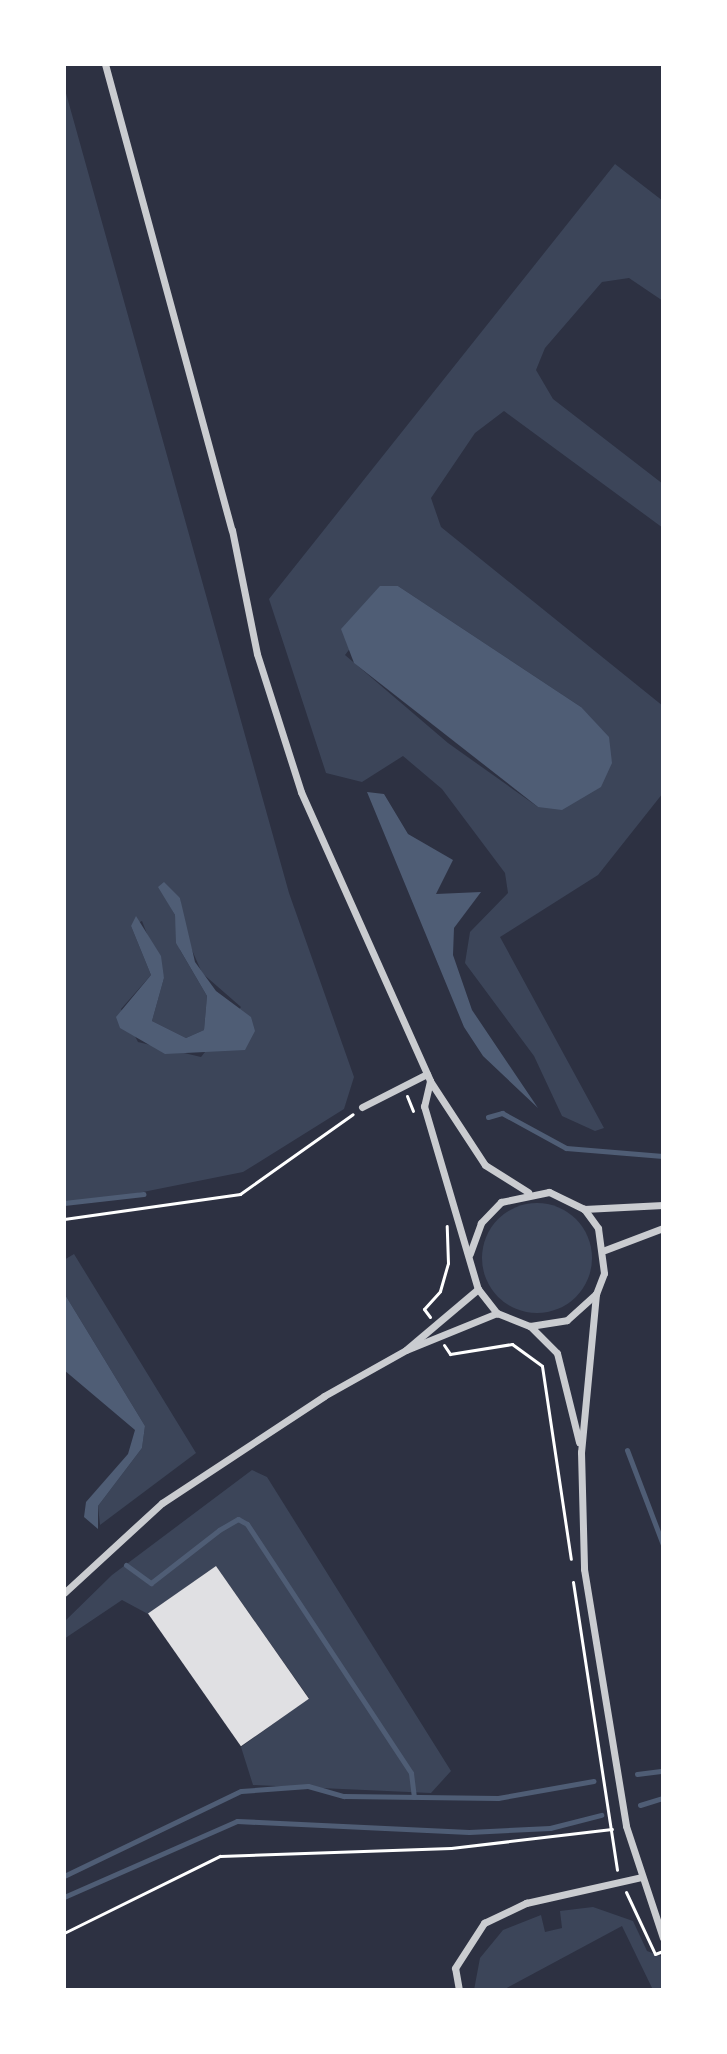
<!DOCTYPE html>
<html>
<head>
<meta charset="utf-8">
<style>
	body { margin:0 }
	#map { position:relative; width:727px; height:2054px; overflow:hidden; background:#2d3142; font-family:Poppins,sans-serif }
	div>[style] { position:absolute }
	.green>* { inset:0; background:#3c4559 }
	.round { border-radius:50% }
	.water>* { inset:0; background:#4f5d75 }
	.stream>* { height:5px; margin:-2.5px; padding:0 2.5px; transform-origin:2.5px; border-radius:2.5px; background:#4f5d75 }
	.building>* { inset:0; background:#e0e0e3; transform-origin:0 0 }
	.path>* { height:3px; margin:-1.5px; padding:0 1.5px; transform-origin:1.5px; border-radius:1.5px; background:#fff }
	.minor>* { height:7px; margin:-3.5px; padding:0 3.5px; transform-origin:3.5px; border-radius:3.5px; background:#caccd0 }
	span { translate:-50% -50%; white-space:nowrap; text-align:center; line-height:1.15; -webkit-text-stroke:6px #fff; paint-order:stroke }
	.frame { position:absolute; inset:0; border:66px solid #fff; pointer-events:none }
</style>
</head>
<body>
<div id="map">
	<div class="green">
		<i style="clip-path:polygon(evenodd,64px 86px,289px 893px,354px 1077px,344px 1109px,243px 1172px,88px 1203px,64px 1203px,64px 86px,160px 888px,180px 898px,185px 934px,202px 973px,241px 1007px,201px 1057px,138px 1042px,121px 1009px,151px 975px,131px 926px,142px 921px,164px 978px,152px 1021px,186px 1038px,204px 1030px,207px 996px,180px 950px,175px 915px,160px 888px)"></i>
		<i style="clip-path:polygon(evenodd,615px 164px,663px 201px,663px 301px,629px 278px,602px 282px,545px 348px,536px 370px,553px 399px,663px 484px,663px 528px,504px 411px,475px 433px,431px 498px,441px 527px,663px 706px,663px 793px,598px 875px,500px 937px,604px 1128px,595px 1131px,562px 1116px,534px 1056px,465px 963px,470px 932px,508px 893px,505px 873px,442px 789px,403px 756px,362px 782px,326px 773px,269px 599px,615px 164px,398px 586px,581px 707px,538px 807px,448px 743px,345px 655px,398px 586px)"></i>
		<i class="round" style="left:482px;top:1203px;width:110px;height:110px"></i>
		<i style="clip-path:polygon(74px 1254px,196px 1453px,100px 1525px,98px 1506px,142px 1448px,145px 1426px,64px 1293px,64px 1260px)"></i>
		<i style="clip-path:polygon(252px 1470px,267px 1477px,451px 1771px,431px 1793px,253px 1785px,241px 1747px,309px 1698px,216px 1566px,148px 1614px,122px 1600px,64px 1639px,64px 1622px,112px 1575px)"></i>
		<i style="clip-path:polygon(593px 1907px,633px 1921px,647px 1951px,663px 1957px,663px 1990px,653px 1990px,622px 1926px,503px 1990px,474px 1990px,480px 1958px,503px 1930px,541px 1915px,545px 1932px,562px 1928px,560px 1911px)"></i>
	</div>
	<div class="water">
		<i style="clip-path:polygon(380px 586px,398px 586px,581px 707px,609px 737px,612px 763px,601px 787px,562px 810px,538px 807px,354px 663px,341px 629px)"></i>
		<i style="clip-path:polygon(367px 792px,384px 794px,408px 834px,453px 860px,436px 894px,481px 892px,454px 928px,453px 955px,472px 1010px,538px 1108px,483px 1056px,464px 1027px)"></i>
		<i style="clip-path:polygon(164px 882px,180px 898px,195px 962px,216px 991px,251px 1017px,255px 1031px,245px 1050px,165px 1054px,120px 1028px,116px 1017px,151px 975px,131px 926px,136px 916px,161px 956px,164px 978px,152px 1021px,186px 1038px,204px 1030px,207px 996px,176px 943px,175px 915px,158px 887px)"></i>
		<i style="clip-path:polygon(64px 1293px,145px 1426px,142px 1448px,98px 1506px,98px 1529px,84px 1517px,86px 1502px,128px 1454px,135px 1430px,64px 1370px)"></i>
	</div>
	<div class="stream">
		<i style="left:488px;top:1117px;width:15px;rotate:-16deg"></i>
		<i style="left:502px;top:1113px;width:73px;rotate:28.7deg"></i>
		<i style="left:566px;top:1148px;width:97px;rotate:4.7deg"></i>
		<i style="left:64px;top:1203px;width:80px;rotate:-6.5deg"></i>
		<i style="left:627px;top:1450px;width:102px;rotate:69.2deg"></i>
		<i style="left:126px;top:1565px;width:31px;rotate:36deg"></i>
		<i style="left:151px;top:1583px;width:86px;rotate:-37.9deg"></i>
		<i style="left:219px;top:1530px;width:22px;rotate:-30deg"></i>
		<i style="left:238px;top:1519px;width:10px;rotate:29deg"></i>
		<i style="left:247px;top:1524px;width:298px;rotate:56.6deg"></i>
		<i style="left:411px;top:1773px;width:24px;rotate:83deg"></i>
		<i style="left:637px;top:1774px;width:26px;rotate:-7deg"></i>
		<i style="left:640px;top:1805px;width:24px;rotate:-17deg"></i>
		<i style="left:64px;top:1876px;width:196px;rotate:-25.7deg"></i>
		<i style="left:241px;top:1791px;width:67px;rotate:-4.3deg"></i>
		<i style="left:308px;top:1786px;width:37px;rotate:16deg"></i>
		<i style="left:344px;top:1796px;width:154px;rotate:0.7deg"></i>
		<i style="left:498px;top:1798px;width:97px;rotate:-10.1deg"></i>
		<i style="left:64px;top:1897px;width:189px;rotate:-23.7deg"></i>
		<i style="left:237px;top:1821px;width:232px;rotate:2.7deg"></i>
		<i style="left:469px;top:1832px;width:81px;rotate:-2.8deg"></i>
		<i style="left:550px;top:1828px;width:53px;rotate:-14.3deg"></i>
	</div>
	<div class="building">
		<i style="left:216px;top:1566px;width:162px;height:83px;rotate:55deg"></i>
	</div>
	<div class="path">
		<i style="left:407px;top:1096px;width:16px;rotate:68deg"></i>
		<i style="left:64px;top:1219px;width:178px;rotate:-8.1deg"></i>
		<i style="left:240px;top:1194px;width:138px;rotate:-35.3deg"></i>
		<i style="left:430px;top:1317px;width:10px;rotate:-127deg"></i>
		<i style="left:424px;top:1309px;width:24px;rotate:-48deg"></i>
		<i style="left:440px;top:1291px;width:29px;rotate:-74deg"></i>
		<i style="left:448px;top:1263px;width:37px;rotate:-92deg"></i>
		<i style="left:444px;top:1345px;width:11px;rotate:56deg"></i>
		<i style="left:450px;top:1354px;width:63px;rotate:-9.2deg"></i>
		<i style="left:512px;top:1344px;width:37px;rotate:36deg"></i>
		<i style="left:542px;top:1366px;width:195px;rotate:81.5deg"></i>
		<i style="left:573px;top:1582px;width:291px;rotate:81.3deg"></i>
		<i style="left:626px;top:1892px;width:68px;rotate:64.9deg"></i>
		<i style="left:655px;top:1954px;width:9px;rotate:-21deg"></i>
		<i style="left:64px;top:1933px;width:174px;rotate:-26.3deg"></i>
		<i style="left:220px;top:1856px;width:231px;rotate:-2deg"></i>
		<i style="left:451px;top:1848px;width:162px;rotate:-6.7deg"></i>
	</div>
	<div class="minor">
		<i style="left:105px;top:64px;width:483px;rotate:74.8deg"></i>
		<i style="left:232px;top:530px;width:126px;rotate:78.6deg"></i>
		<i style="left:257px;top:654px;width:145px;rotate:72.3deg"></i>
		<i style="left:301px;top:792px;width:316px;rotate:65.9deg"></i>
		<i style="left:430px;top:1081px;width:100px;rotate:56.8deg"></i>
		<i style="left:485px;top:1165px;width:51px;rotate:32.1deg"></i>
		<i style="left:430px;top:1081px;width:26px;rotate:103deg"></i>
		<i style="left:424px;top:1106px;width:191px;rotate:73.6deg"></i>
		<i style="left:478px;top:1289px;width:31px;rotate:52deg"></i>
		<i style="left:497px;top:1313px;width:35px;rotate:22deg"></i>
		<i style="left:530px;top:1326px;width:37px;rotate:-9deg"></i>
		<i style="left:567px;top:1320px;width:39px;rotate:-42deg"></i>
		<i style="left:596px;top:1294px;width:22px;rotate:-69deg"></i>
		<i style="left:604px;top:1273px;width:45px;rotate:-97.6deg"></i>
		<i style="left:598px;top:1228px;width:24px;rotate:-126deg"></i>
		<i style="left:584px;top:1209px;width:39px;rotate:-154deg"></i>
		<i style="left:549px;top:1192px;width:49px;rotate:168.2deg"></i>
		<i style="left:501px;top:1202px;width:29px;rotate:134deg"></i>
		<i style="left:481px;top:1223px;width:33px;rotate:110deg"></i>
		<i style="left:362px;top:1107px;width:73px;rotate:-26.9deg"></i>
		<i style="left:584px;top:1209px;width:79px;rotate:-2.9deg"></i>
		<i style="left:605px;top:1250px;width:62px;rotate:-20.8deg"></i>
		<i style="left:596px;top:1294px;width:159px;rotate:95.4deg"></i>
		<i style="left:581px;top:1452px;width:117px;rotate:88.5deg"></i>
		<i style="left:584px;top:1569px;width:260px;rotate:80.7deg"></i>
		<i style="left:626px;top:1826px;width:118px;rotate:71.7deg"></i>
		<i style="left:530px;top:1326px;width:38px;rotate:45deg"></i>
		<i style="left:557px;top:1353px;width:92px;rotate:76.1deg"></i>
		<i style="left:407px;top:1349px;width:93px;rotate:-40.2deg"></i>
		<i style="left:64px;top:1593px;width:133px;rotate:-42.6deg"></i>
		<i style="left:162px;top:1503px;width:194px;rotate:-33.4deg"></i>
		<i style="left:324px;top:1396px;width:94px;rotate:-29.3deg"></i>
		<i style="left:406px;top:1350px;width:98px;rotate:-22.1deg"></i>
		<i style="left:459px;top:1990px;width:22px;rotate:-100deg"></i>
		<i style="left:455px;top:1968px;width:54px;rotate:-57.2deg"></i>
		<i style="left:484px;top:1923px;width:47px;rotate:-25.5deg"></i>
		<i style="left:526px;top:1903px;width:118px;rotate:-12.7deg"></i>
	</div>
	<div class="frame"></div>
</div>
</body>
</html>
